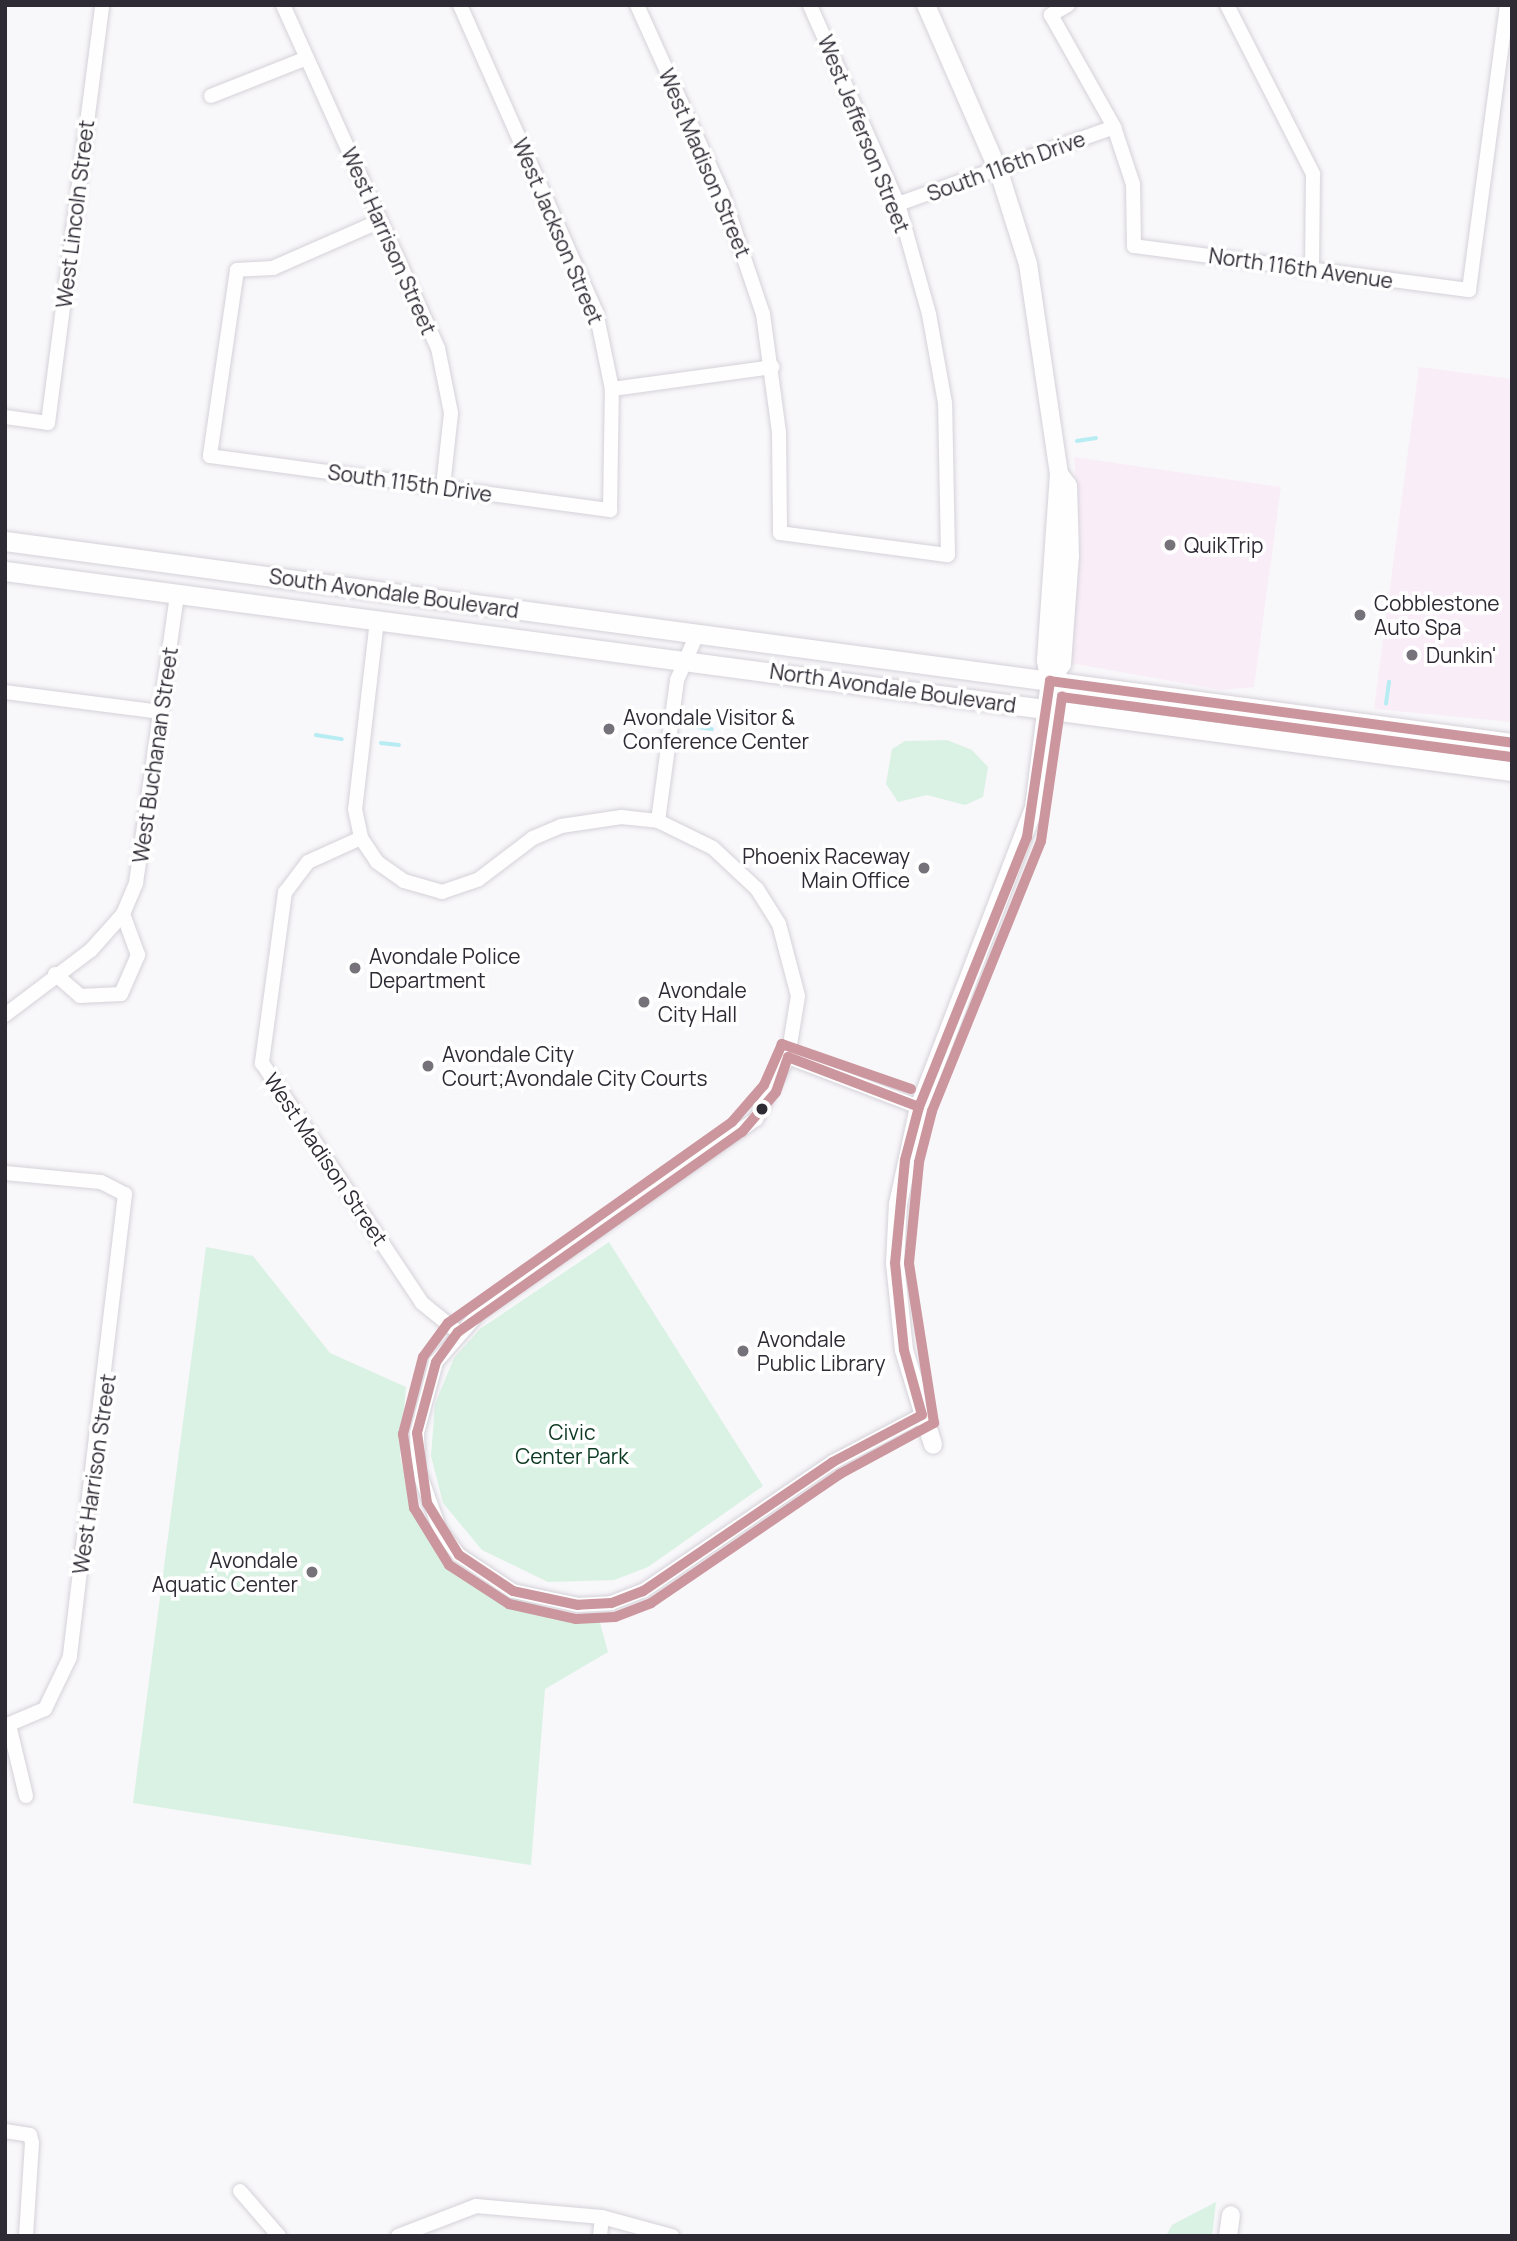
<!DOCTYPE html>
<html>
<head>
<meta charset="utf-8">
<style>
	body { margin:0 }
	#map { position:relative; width:1517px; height:2241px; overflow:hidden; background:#f8f7fa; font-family:Manrope,sans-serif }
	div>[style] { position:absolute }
	.commercial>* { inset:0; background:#f9eef8 }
	.green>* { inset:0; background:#daf2e4 }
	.stream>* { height:3.5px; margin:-1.75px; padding:0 1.75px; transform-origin:1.75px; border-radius:1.75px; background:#b8ecf3 }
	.roads { filter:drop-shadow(0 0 2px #d5d2d9) drop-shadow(0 0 2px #d5d2d9) }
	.minor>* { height:14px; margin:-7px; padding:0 7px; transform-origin:7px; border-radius:7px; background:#fefefe }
	.tertiary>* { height:18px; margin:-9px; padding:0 9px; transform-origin:9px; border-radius:9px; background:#fefefe }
	.secondary>* { height:19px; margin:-9.5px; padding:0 9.5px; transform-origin:9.5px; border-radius:9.5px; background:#fefefe }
	.bus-1>* { height:10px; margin:-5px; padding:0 5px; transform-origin:5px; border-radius:5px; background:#cb969e }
	.bus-2>* { height:10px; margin:-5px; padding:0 5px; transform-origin:5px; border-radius:5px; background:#cb969e }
	.dots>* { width:19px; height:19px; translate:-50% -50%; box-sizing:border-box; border:4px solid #fff; border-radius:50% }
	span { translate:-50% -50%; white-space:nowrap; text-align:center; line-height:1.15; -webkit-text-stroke:7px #fff; paint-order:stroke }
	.street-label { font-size:21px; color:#2f2b35 }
	.poi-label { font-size:21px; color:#2f2b35 }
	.left { translate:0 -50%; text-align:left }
	.right { translate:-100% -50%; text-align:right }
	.park-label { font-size:21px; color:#0c3922 }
	.frame { position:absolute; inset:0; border:7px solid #2f2b35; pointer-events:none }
</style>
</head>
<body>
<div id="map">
	<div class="commercial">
		<i style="clip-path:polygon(1419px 367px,1512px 379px,1512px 722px,1374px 709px)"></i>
		<i style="clip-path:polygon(1074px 457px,1281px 487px,1254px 687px,1221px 690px,1070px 663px,1080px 542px)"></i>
	</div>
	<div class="green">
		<i style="clip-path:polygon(947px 740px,972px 750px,988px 767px,983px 797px,965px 805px,927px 795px,898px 802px,886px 784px,892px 749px,905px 741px)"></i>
		<i style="clip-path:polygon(609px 1242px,763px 1486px,648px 1567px,614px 1580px,548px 1582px,482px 1550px,443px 1503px,431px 1456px,435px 1404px,454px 1358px,480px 1329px)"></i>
		<i style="clip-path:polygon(206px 1247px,253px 1256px,330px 1353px,406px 1387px,400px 1456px,413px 1509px,439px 1555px,483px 1589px,600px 1623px,608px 1652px,545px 1689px,531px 1865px,133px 1803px)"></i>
		<i style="clip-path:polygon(1216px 2202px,1212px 2236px,1166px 2236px,1172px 2225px)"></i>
	</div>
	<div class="stream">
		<i style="left:1077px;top:441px;width:19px;rotate:-9deg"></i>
		<i style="left:1386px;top:704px;width:22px;rotate:-82deg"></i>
		<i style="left:690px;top:726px;width:22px;rotate:8deg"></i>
		<i style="left:316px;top:735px;width:26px;rotate:9deg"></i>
		<i style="left:381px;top:743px;width:18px;rotate:6deg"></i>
	</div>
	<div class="roads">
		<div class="minor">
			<i style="left:283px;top:5px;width:376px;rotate:65.7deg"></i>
			<i style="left:438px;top:348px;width:66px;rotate:78.7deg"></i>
			<i style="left:451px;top:413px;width:74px;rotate:96.2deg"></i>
			<i style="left:637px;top:5px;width:206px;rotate:65.7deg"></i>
			<i style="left:722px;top:193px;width:128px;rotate:71.3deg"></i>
			<i style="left:763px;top:314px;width:119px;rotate:82.3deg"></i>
			<i style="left:779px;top:432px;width:101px;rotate:89.4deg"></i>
			<i style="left:780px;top:533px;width:169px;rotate:7.5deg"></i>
			<i style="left:948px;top:555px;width:152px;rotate:-91.1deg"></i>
			<i style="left:945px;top:403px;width:90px;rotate:-100.2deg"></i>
			<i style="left:929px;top:314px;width:114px;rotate:-105.7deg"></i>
			<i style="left:898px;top:204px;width:218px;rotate:-113.9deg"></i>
			<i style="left:1068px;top:5px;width:20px;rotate:150deg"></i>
			<i style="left:1051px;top:15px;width:129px;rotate:60.6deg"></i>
			<i style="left:1114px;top:127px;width:60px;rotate:71.6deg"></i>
			<i style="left:1133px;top:184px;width:62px;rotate:89.1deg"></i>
			<i style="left:1134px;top:246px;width:338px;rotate:7.5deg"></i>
			<i style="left:1469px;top:290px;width:288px;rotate:-82.4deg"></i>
			<i style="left:1227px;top:5px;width:190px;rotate:63deg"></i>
			<i style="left:1313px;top:174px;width:95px;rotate:90.6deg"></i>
			<i style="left:211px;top:96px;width:103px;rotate:-21.6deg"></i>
			<i style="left:898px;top:204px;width:229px;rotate:-19.6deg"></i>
			<i style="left:380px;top:221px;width:117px;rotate:156.3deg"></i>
			<i style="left:273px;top:268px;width:36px;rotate:177deg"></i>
			<i style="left:237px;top:270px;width:188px;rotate:98.3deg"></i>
			<i style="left:210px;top:456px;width:404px;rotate:7.7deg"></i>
			<i style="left:610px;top:510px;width:121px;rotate:-89.1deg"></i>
			<i style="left:612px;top:389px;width:79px;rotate:-101.7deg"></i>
			<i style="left:596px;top:312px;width:336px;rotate:-113.9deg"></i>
			<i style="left:612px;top:389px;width:162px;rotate:-7.8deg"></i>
			<i style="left:5px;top:417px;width:43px;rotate:7.9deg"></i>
			<i style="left:48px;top:423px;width:421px;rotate:-82.6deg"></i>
			<i style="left:377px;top:620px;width:190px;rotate:96.6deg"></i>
			<i style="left:355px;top:809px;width:30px;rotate:78deg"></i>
			<i style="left:361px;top:838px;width:29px;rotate:56deg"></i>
			<i style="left:377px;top:862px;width:33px;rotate:35deg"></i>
			<i style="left:404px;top:881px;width:40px;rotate:16deg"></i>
			<i style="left:442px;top:892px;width:39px;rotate:-19deg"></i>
			<i style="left:479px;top:879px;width:68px;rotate:-37.2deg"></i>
			<i style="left:533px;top:838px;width:30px;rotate:-23deg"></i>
			<i style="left:561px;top:826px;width:61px;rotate:-8.5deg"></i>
			<i style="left:621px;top:817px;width:37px;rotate:6deg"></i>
			<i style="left:658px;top:821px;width:61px;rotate:26.1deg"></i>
			<i style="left:713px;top:848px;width:60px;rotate:43deg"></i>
			<i style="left:757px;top:889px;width:41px;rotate:57.8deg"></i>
			<i style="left:779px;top:924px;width:74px;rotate:75.2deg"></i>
			<i style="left:798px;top:996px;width:62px;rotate:99.3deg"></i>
			<i style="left:788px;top:1057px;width:70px;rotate:117.3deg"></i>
			<i style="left:756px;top:1119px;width:340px;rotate:145deg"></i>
			<i style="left:478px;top:1314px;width:64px;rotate:131.2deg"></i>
			<i style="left:436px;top:1362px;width:73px;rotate:105deg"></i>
			<i style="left:417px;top:1433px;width:36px;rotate:88deg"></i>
			<i style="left:418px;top:1469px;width:65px;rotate:70.2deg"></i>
			<i style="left:440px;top:1530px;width:31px;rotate:53deg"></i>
			<i style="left:459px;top:1555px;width:65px;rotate:33.7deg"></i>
			<i style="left:513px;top:1591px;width:66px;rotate:12.2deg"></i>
			<i style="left:578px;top:1605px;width:33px;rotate:-3deg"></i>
			<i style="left:611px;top:1603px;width:34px;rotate:-21deg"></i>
			<i style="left:643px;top:1591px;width:230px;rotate:-34.2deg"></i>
			<i style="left:833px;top:1462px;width:101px;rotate:-27.8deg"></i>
			<i style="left:5px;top:692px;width:158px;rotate:7.3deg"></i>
			<i style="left:658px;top:821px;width:142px;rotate:-82.3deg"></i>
			<i style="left:677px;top:680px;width:50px;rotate:-66.5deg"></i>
			<i style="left:361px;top:838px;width:58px;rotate:155.6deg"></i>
			<i style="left:308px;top:862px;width:38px;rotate:127deg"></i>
			<i style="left:285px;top:892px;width:173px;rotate:97.7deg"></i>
			<i style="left:262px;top:1063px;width:288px;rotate:56.3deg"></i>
			<i style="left:422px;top:1303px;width:46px;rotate:38.9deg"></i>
			<i style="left:55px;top:974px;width:33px;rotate:41deg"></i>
			<i style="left:80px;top:996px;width:41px;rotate:-2.8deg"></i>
			<i style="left:121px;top:994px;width:43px;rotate:-66.4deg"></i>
			<i style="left:138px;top:955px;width:44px;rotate:-110.1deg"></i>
			<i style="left:5px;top:1015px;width:108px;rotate:-37.1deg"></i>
			<i style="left:91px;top:950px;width:48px;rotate:-48.4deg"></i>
			<i style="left:123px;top:914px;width:34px;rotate:-67deg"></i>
			<i style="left:136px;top:883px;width:292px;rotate:-81.9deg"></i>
			<i style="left:788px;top:1057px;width:140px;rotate:20.9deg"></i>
			<i style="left:5px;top:1173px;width:96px;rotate:5.4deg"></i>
			<i style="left:101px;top:1182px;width:27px;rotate:27deg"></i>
			<i style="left:125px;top:1194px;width:466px;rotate:96.8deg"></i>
			<i style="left:70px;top:1657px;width:58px;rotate:115.7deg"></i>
			<i style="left:45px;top:1709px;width:43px;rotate:157deg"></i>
			<i style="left:9px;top:1725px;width:73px;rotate:76.5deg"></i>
			<i style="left:5px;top:2131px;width:25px;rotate:9deg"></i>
			<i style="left:30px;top:2135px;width:8px;rotate:76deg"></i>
			<i style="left:32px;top:2143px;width:93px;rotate:93.7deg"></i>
			<i style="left:240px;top:2191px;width:60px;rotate:49.1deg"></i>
			<i style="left:398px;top:2236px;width:84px;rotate:-21deg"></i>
			<i style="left:476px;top:2206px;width:126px;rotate:5deg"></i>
			<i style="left:602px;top:2217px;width:73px;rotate:15.2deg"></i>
			<i style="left:600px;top:2236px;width:19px;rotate:-84deg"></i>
		</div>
		<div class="tertiary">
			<i style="left:926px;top:5px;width:182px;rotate:66.4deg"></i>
			<i style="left:999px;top:172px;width:96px;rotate:72.5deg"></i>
			<i style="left:1028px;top:264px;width:212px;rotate:81.6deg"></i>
			<i style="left:1059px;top:474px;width:187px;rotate:94deg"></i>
			<i style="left:1046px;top:661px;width:20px;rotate:79deg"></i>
			<i style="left:1050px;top:681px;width:128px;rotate:97.2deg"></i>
			<i style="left:1034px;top:808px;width:320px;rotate:111deg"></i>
			<i style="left:919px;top:1107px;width:99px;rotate:102.2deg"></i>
			<i style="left:898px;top:1204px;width:59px;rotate:92.9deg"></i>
			<i style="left:895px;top:1263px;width:87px;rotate:84.1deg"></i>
			<i style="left:904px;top:1350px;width:99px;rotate:73deg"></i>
			<i style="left:1050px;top:681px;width:21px;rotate:-55deg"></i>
			<i style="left:1062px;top:664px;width:108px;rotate:-85.8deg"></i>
			<i style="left:1070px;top:556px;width:70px;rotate:-91.6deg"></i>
			<i style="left:1068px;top:486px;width:15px;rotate:-127deg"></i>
			<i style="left:1228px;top:2236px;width:21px;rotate:-82deg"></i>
		</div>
		<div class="secondary">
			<i style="left:5px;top:541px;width:1520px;rotate:7.63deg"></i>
			<i style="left:5px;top:571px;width:1520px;rotate:7.56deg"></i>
			<i style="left:1285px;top:741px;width:26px;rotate:-23deg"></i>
			<i style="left:1309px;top:731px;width:102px;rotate:7.9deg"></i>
			<i style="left:1410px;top:745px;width:17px;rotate:-54deg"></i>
		</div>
	</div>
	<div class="bus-1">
		<i style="left:788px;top:1057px;width:140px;rotate:20.9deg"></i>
		<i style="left:919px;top:1107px;width:55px;rotate:104.8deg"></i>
		<i style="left:905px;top:1160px;width:103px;rotate:95.5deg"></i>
		<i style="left:895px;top:1263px;width:87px;rotate:84.1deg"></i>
		<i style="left:904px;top:1350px;width:67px;rotate:74.5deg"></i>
		<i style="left:922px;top:1415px;width:101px;rotate:152.2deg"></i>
		<i style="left:833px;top:1462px;width:230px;rotate:145.8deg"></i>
		<i style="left:643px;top:1591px;width:34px;rotate:159deg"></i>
		<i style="left:611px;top:1603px;width:33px;rotate:177deg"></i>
		<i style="left:578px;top:1605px;width:66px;rotate:-167.8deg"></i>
		<i style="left:513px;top:1591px;width:65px;rotate:-146.3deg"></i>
		<i style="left:459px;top:1555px;width:61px;rotate:-121.6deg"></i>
		<i style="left:427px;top:1503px;width:71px;rotate:-98.1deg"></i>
		<i style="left:417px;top:1433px;width:73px;rotate:-75deg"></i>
		<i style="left:436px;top:1362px;width:37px;rotate:-54deg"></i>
		<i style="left:458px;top:1332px;width:347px;rotate:-35.2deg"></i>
		<i style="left:742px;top:1132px;width:52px;rotate:-49.6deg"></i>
		<i style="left:776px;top:1092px;width:37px;rotate:-71deg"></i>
		<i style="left:919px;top:1107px;width:291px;rotate:-68.2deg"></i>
		<i style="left:1027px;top:837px;width:158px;rotate:-81.6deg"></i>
		<i style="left:1050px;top:681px;width:466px;rotate:7.6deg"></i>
	</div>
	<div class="bus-2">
		<i style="left:911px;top:1089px;width:137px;rotate:-160.8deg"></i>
		<i style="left:782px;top:1044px;width:45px;rotate:113.7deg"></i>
		<i style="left:764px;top:1085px;width:49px;rotate:130.9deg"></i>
		<i style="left:732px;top:1122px;width:348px;rotate:144.7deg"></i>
		<i style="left:448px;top:1323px;width:42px;rotate:126.3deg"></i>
		<i style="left:423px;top:1357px;width:80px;rotate:104.6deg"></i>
		<i style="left:403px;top:1434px;width:75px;rotate:81.5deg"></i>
		<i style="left:414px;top:1508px;width:67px;rotate:58.4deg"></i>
		<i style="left:449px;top:1565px;width:72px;rotate:33deg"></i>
		<i style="left:509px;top:1604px;width:69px;rotate:12.6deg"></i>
		<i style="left:576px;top:1619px;width:39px;rotate:-3deg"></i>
		<i style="left:615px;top:1617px;width:39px;rotate:-21deg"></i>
		<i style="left:651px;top:1603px;width:229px;rotate:-34.3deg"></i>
		<i style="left:840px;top:1474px;width:107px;rotate:-28.5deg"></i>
		<i style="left:934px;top:1423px;width:162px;rotate:-98.9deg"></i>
		<i style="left:909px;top:1263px;width:101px;rotate:-84.3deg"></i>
		<i style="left:919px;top:1162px;width:53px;rotate:-75.7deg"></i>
		<i style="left:932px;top:1111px;width:291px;rotate:-68deg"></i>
		<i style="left:1041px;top:841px;width:146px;rotate:-81.7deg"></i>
		<i style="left:1062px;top:697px;width:452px;rotate:7.6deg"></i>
	</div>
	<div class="dots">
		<i style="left:1170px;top:545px;background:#75727a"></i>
		<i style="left:1360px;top:615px;background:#75727a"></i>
		<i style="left:1412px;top:655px;background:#75727a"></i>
		<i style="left:609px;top:729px;background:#75727a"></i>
		<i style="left:924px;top:868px;background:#75727a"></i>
		<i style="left:355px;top:968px;background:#75727a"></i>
		<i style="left:644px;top:1002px;background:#75727a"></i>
		<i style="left:428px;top:1066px;background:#75727a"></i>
		<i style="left:762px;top:1109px;background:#2f2b35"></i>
		<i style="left:743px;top:1351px;background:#75727a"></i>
		<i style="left:312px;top:1572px;background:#75727a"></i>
	</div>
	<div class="street-label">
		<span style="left:864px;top:134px;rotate:68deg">West Jefferson Street</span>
		<span style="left:705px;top:163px;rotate:67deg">West Madison Street</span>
		<span style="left:1006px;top:166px;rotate:-20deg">South 116th Drive</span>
		<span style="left:75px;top:214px;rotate:-83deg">West Lincoln Street</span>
		<span style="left:558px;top:231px;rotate:67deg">West Jackson Street</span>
		<span style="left:389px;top:241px;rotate:66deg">West Harrison Street</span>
		<span style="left:1301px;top:268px;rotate:8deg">North 116th Avenue</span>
		<span style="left:410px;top:483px;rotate:8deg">South 115th Drive</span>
		<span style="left:394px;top:593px;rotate:8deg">South Avondale Boulevard</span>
		<span style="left:893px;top:688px;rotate:8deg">North Avondale Boulevard</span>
		<span style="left:155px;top:755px;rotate:-82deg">West Buchanan Street</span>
		<span style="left:326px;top:1159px;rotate:56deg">West Madison Street</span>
		<span style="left:94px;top:1474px;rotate:-82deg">West Harrison Street</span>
	</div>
	<div class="poi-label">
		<span class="left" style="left:1184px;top:545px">QuikTrip</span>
		<span class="left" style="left:1374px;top:615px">Cobblestone<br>Auto Spa</span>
		<span class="left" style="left:1426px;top:655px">Dunkin'</span>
		<span class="left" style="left:623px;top:729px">Avondale Visitor &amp;<br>Conference Center</span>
		<span class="right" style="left:910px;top:868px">Phoenix Raceway<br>Main Office</span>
		<span class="left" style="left:369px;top:968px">Avondale Police<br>Department</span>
		<span class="left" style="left:658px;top:1002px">Avondale<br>City Hall</span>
		<span class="left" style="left:442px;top:1066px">Avondale City<br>Court;Avondale City Courts</span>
		<span class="left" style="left:757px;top:1351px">Avondale<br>Public Library</span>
		<span class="right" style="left:298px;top:1572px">Avondale<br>Aquatic Center</span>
	</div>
	<div class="park-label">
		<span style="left:572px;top:1444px">Civic<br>Center Park</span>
	</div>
	<div class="frame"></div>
</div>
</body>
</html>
